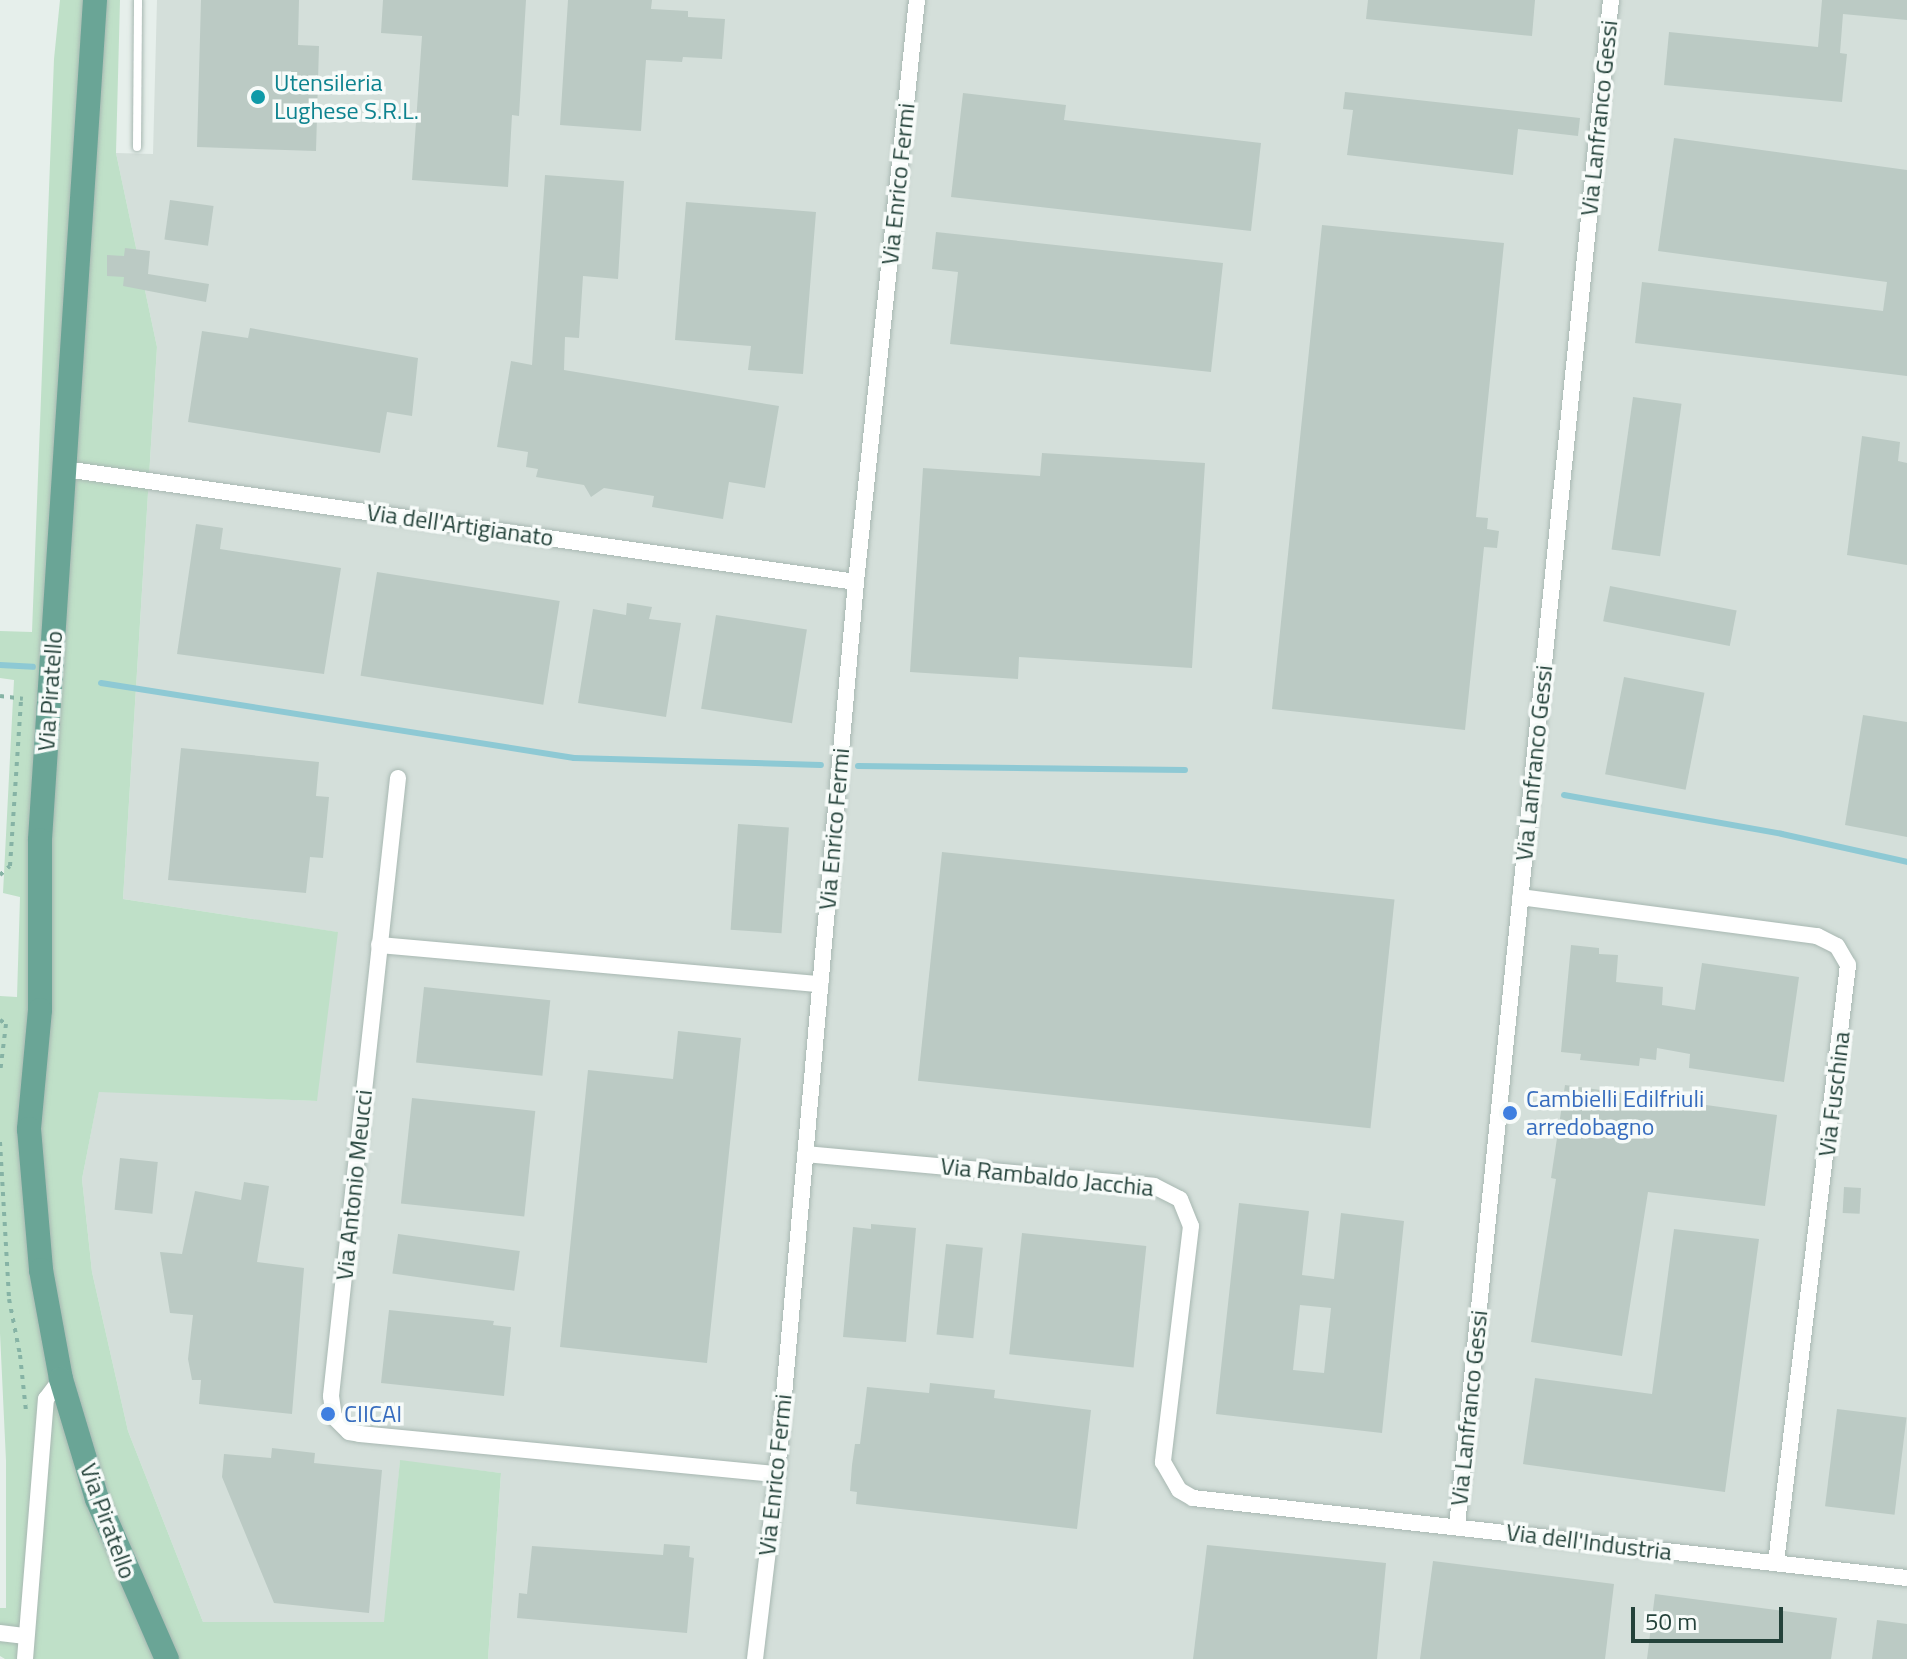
<!DOCTYPE html>
<html>
<head>
<meta charset="utf-8">
<style>
	body { margin:0 }
	#map { position:relative; width:1907px; height:1659px; overflow:hidden; background:#e6efeb; font-family:"Titillium Web",sans-serif }
	div>[style] { position:absolute }
	.built>* { inset:0; background:#d4dfda }
	.green>* { inset:0; background:#bfe0c8 }
	.stream>* { height:6px; margin:-3px; padding:0 3px; transform-origin:3px; border-radius:3px; background:#8ec9d4 }
	.building>* { inset:0; background:#bbcac4; transform-origin:0 0 }
	.path>* { height:4px; margin-top:-2px; transform-origin:0; background:repeating-linear-gradient(90deg,#86b3a5 0 4px,transparent 0 10px) }
	.roads { filter:drop-shadow(0 0 2px #a8b8b2) drop-shadow(0 0 2px #a8b8b2) }
	.service>* { height:8px; margin:-4px; padding:0 4px; transform-origin:4px; border-radius:4px; background:#fff }
	.minor>* { height:16px; margin:-8px; padding:0 8px; transform-origin:8px; border-radius:8px; background:#fff }
	.primary>* { height:24px; margin:-12px; padding:0 12px; transform-origin:12px; border-radius:12px; background:#6aa596 }
	.dots>* { width:22px; height:22px; translate:-50% -50%; box-sizing:border-box; border:4px solid #f7fbf9; border-radius:50% }
	span { translate:-50% -50%; white-space:nowrap; text-align:center; line-height:1.15; -webkit-text-stroke:7px #f7fbf9; paint-order:stroke }
	.culture-label { font-size:24px; color:#0d838f }
	.left { translate:0 -50%; text-align:left }
	.street-label { font-size:24px; color:#24423a }
	.shop-label { font-size:24px; color:#366cbe }
	.scale { position:absolute; left:1631px; top:1607px; width:152px; height:36px; box-sizing:border-box; border:4px solid #24423a; border-top:0; padding-left:10px; font-size:24px; line-height:28px; white-space:nowrap; color:#24423a; -webkit-text-stroke:6px #f7fbf9; paint-order:stroke }
</style>
</head>
<body>
<div id="map">
	<div class="built">
		<i style="clip-path:polygon(157px 0,1907px 0,1907px 1659px,488px 1659px,501px 1473px,400px 1461px,385px 1622px,203px 1622px,128px 1431px,92px 1272px,82px 1179px,99px 1091px,316px 1101px,337px 932px,123px 899px,157px 347px,116px 153px,153px 154px)"></i>
	</div>
	<div class="green">
		<i style="clip-path:polygon(60px 0,120px 0,116px 153px,157px 347px,123px 899px,338px 932px,317px 1101px,99px 1092px,82px 1179px,92px 1272px,128px 1431px,203px 1622px,384px 1622px,400px 1460px,501px 1473px,488px 1659px,5px 1659px,0 1656px,0 1608px,6px 1608px,6px 1461px,0 1333px,0 996px,17px 997px,20px 897px,3px 893px,14px 680px,0 678px,0 631px,32px 632px,54px 59px)"></i>
	</div>
	<div class="stream">
		<i style="left:0;top:665px;width:33px;rotate:3deg"></i>
		<i style="left:101px;top:683px;width:479px;rotate:9deg"></i>
		<i style="left:574px;top:758px;width:247px;rotate:1.6deg"></i>
		<i style="left:858px;top:766px;width:327px;rotate:0.7deg"></i>
		<i style="left:1564px;top:795px;width:221px;rotate:10.1deg"></i>
		<i style="left:1782px;top:834px;width:128px;rotate:12.6deg"></i>
	</div>
	<div class="building">
		<i style="clip-path:polygon(201px 0,299px 0,298px 45px,319px 46px,316px 151px,197px 147px)"></i>
		<i style="clip-path:polygon(383px 0,526px 0,519px 116px,512px 115px,508px 187px,412px 180px,422px 36px,381px 33px)"></i>
		<i style="clip-path:polygon(568px 0,652px 0,651px 9px,688px 11px,688px 17px,725px 19px,722px 59px,683px 57px,682px 62px,646px 60px,641px 131px,560px 125px)"></i>
		<i style="clip-path:polygon(1368px 0,1535px 0,1532px 36px,1366px 19px)"></i>
		<i style="clip-path:polygon(1822px 0,1907px 0,1907px 20px,1843px 14px,1840px 53px,1847px 54px,1842px 102px,1664px 85px,1669px 32px,1818px 47px)"></i>
		<i style="clip-path:polygon(1345px 92px,1580px 118px,1578px 136px,1518px 129px,1513px 175px,1347px 155px,1353px 110px,1343px 109px)"></i>
		<i style="clip-path:polygon(963px 93px,1066px 105px,1064px 120px,1261px 143px,1251px 231px,951px 197px)"></i>
		<i style="clip-path:polygon(1674px 138px,1907px 170px,1907px 376px,1635px 343px,1642px 282px,1883px 311px,1887px 282px,1658px 251px)"></i>
		<i style="clip-path:polygon(545px 175px,624px 181px,618px 279px,583px 276px,579px 338px,565px 337px,564px 370px,779px 406px,765px 488px,729px 482px,723px 519px,652px 507px,654px 496px,604px 488px,591px 497px,584px 485px,536px 477px,538px 469px,526px 467px,528px 452px,497px 447px,511px 361px,532px 365px)"></i>
		<i style="left:170px;top:200px;width:44px;height:40px;rotate:8deg"></i>
		<i style="clip-path:polygon(686px 202px,816px 212px,803px 374px,748px 370px,751px 346px,675px 340px)"></i>
		<i style="clip-path:polygon(1322px 225px,1504px 243px,1476px 517px,1488px 518px,1487px 529px,1499px 531px,1497px 548px,1484px 547px,1465px 730px,1272px 709px)"></i>
		<i style="clip-path:polygon(936px 232px,1223px 263px,1211px 372px,950px 344px,958px 272px,932px 269px)"></i>
		<i style="clip-path:polygon(125px 248px,150px 251px,148px 274px,209px 284px,206px 302px,123px 286px,124px 277px,107px 276px,107px 255px,124px 256px)"></i>
		<i style="clip-path:polygon(250px 328px,418px 358px,412px 416px,387px 412px,380px 453px,188px 422px,202px 331px,248px 338px)"></i>
		<i style="left:1633px;top:397px;width:49px;height:154px;rotate:8deg"></i>
		<i style="clip-path:polygon(1862px 436px,1900px 442px,1898px 461px,1907px 463px,1907px 565px,1847px 555px)"></i>
		<i style="clip-path:polygon(1042px 453px,1205px 463px,1192px 668px,1019px 657px,1018px 679px,910px 672px,923px 468px,1040px 476px)"></i>
		<i style="clip-path:polygon(196px 524px,223px 528px,220px 549px,341px 568px,324px 674px,177px 654px)"></i>
		<i style="left:377px;top:572px;width:185px;height:105px;rotate:9deg"></i>
		<i style="left:1610px;top:586px;width:129px;height:36px;rotate:11deg"></i>
		<i style="clip-path:polygon(627px 603px,652px 607px,649px 619px,681px 623px,666px 717px,578px 703px,593px 609px,626px 615px)"></i>
		<i style="left:716px;top:615px;width:92px;height:95px;rotate:9deg"></i>
		<i style="left:1624px;top:677px;width:82px;height:99px;rotate:11deg"></i>
		<i style="clip-path:polygon(1863px 715px,1907px 722px,1907px 837px,1845px 825px)"></i>
		<i style="clip-path:polygon(181px 748px,319px 762px,316px 796px,329px 797px,323px 858px,310px 857px,306px 893px,168px 880px)"></i>
		<i style="left:738px;top:824px;width:51px;height:106px;rotate:4deg"></i>
		<i style="left:942px;top:852px;width:455px;height:230px;rotate:6deg"></i>
		<i style="clip-path:polygon(1571px 945px,1599px 948px,1599px 954px,1618px 955px,1616px 982px,1663px 987px,1662px 1005px,1695px 1010px,1702px 963px,1799px 977px,1784px 1082px,1689px 1068px,1690px 1054px,1657px 1048px,1656px 1060px,1640px 1058px,1639px 1066px,1580px 1060px,1581px 1054px,1561px 1052px)"></i>
		<i style="left:424px;top:987px;width:127px;height:76px;rotate:6deg"></i>
		<i style="clip-path:polygon(678px 1031px,741px 1038px,707px 1363px,560px 1347px,588px 1070px,673px 1079px)"></i>
		<i style="clip-path:polygon(1565px 1085px,1777px 1115px,1765px 1206px,1648px 1192px,1622px 1356px,1531px 1342px,1556px 1179px,1551px 1178px)"></i>
		<i style="left:412px;top:1098px;width:124px;height:106px;rotate:6deg"></i>
		<i style="left:120px;top:1158px;width:38px;height:52px;rotate:6deg"></i>
		<i style="clip-path:polygon(244px 1182px,269px 1186px,257px 1262px,304px 1268px,292px 1414px,199px 1404px,201px 1380px,192px 1380px,188px 1359px,193px 1315px,170px 1313px,160px 1252px,182px 1254px,195px 1191px,241px 1200px)"></i>
		<i style="left:1844px;top:1187px;width:17px;height:26px;rotate:3deg"></i>
		<i style="clip-path:polygon(evenodd,1239px 1203px,1309px 1211px,1302px 1275px,1334px 1279px,1341px 1213px,1404px 1221px,1382px 1433px,1216px 1414px,1239px 1203px,1300px 1305px,1331px 1308px,1324px 1373px,1293px 1370px,1300px 1305px)"></i>
		<i style="clip-path:polygon(871px 1224px,916px 1228px,906px 1342px,843px 1337px,853px 1227px,871px 1229px)"></i>
		<i style="clip-path:polygon(1674px 1229px,1759px 1239px,1725px 1492px,1523px 1464px,1535px 1378px,1652px 1394px)"></i>
		<i style="left:1022px;top:1233px;width:125px;height:122px;rotate:6deg"></i>
		<i style="left:398px;top:1234px;width:123px;height:40px;rotate:8deg"></i>
		<i style="left:946px;top:1244px;width:37px;height:91px;rotate:6deg"></i>
		<i style="clip-path:polygon(389px 1310px,494px 1321px,493px 1325px,511px 1327px,504px 1396px,381px 1383px)"></i>
		<i style="clip-path:polygon(930px 1383px,995px 1390px,994px 1398px,1091px 1410px,1077px 1529px,856px 1504px,857px 1492px,850px 1491px,852px 1465px,855px 1444px,860px 1444px,867px 1387px,929px 1393px)"></i>
		<i style="left:1837px;top:1409px;width:70px;height:98px;rotate:7deg"></i>
		<i style="clip-path:polygon(272px 1448px,315px 1453px,314px 1463px,382px 1470px,369px 1613px,274px 1603px,222px 1477px,224px 1454px,271px 1458px)"></i>
		<i style="clip-path:polygon(664px 1544px,690px 1546px,689px 1557px,694px 1558px,687px 1633px,517px 1618px,519px 1593px,527px 1594px,532px 1546px,663px 1555px)"></i>
		<i style="clip-path:polygon(1207px 1545px,1386px 1563px,1377px 1659px,1193px 1659px)"></i>
		<i style="clip-path:polygon(1433px 1561px,1614px 1584px,1605px 1659px,1420px 1659px)"></i>
		<i style="clip-path:polygon(1655px 1594px,1837px 1618px,1831px 1659px,1647px 1659px)"></i>
		<i style="clip-path:polygon(1877px 1620px,1907px 1624px,1907px 1659px,1872px 1659px)"></i>
	</div>
	<div class="path">
		<i style="left:0;top:696px;width:23px;rotate:7deg"></i>
		<i style="left:0;top:875px;width:13px;rotate:-42deg"></i>
		<i style="left:10px;top:866px;width:167px;rotate:-86.2deg"></i>
		<i style="left:0;top:1020px;width:7px;rotate:34deg"></i>
		<i style="left:6px;top:1024px;width:49px;rotate:97deg"></i>
		<i style="left:0;top:1142px;width:157px;rotate:86.7deg"></i>
		<i style="left:9px;top:1299px;width:57px;rotate:78.9deg"></i>
		<i style="left:20px;top:1355px;width:56px;rotate:83.9deg"></i>
	</div>
	<div class="roads">
		<div class="service">
			<i style="left:137px;top:147px;width:147px;rotate:-89.6deg"></i>
		</div>
		<div class="minor">
			<i style="left:65px;top:469px;width:799px;rotate:8.13deg"></i>
			<i style="left:398px;top:778px;width:622px;rotate:96.19deg"></i>
			<i style="left:331px;top:1396px;width:21px;rotate:82deg"></i>
			<i style="left:334px;top:1417px;width:21px;rotate:45deg"></i>
			<i style="left:349px;top:1432px;width:11px;rotate:10deg"></i>
			<i style="left:360px;top:1434px;width:419px;rotate:5.5deg"></i>
			<i style="left:1520px;top:897px;width:300px;rotate:7.5deg"></i>
			<i style="left:1817px;top:936px;width:22px;rotate:27deg"></i>
			<i style="left:1837px;top:946px;width:22px;rotate:60deg"></i>
			<i style="left:1848px;top:965px;width:602px;rotate:96.87deg"></i>
			<i style="left:379px;top:945px;width:443px;rotate:5.1deg"></i>
			<i style="left:805px;top:1154px;width:350px;rotate:5.2deg"></i>
			<i style="left:1154px;top:1186px;width:29px;rotate:27deg"></i>
			<i style="left:1180px;top:1199px;width:29px;rotate:68deg"></i>
			<i style="left:1191px;top:1226px;width:238px;rotate:96.8deg"></i>
			<i style="left:1163px;top:1462px;width:32px;rotate:60deg"></i>
			<i style="left:1179px;top:1490px;width:16px;rotate:30deg"></i>
			<i style="left:1193px;top:1498px;width:718px;rotate:6.39deg"></i>
			<i style="left:1457px;top:1526px;width:1534px;rotate:-84.24deg"></i>
			<i style="left:0;top:1633px;width:26px;rotate:7deg"></i>
			<i style="left:25px;top:1659px;width:261px;rotate:-85.4deg"></i>
			<i style="left:46px;top:1399px;width:25px;rotate:-53deg"></i>
			<i style="left:755px;top:1659px;width:186px;rotate:-83.2deg"></i>
			<i style="left:777px;top:1474px;width:895px;rotate:-84.94deg"></i>
			<i style="left:856px;top:582px;width:585px;rotate:-84.02deg"></i>
		</div>
		<div class="primary">
			<i style="left:95px;top:0;width:842px;rotate:93.75deg"></i>
			<i style="left:40px;top:840px;width:170px;rotate:90deg"></i>
			<i style="left:40px;top:1010px;width:120px;rotate:95.3deg"></i>
			<i style="left:29px;top:1129px;width:142px;rotate:85.1deg"></i>
			<i style="left:41px;top:1270px;width:111px;rotate:79.6deg"></i>
			<i style="left:61px;top:1379px;width:125px;rotate:73.3deg"></i>
			<i style="left:97px;top:1499px;width:175px;rotate:66.4deg"></i>
		</div>
	</div>
	<div class="dots">
		<i style="left:258px;top:97px;background:#0f9aa8"></i>
		<i style="left:1510px;top:1113px;background:#3f7fe0"></i>
		<i style="left:328px;top:1414px;background:#3f7fe0"></i>
	</div>
	<div class="culture-label">
		<span class="left" style="left:274px;top:97px">Utensileria<br>Lughese S.R.L.</span>
	</div>
	<div class="street-label">
		<span style="left:1599px;top:118px;rotate:-84deg">Via Lanfranco Gessi</span>
		<span style="left:898px;top:184px;rotate:-84deg">Via Enrico Fermi</span>
		<span style="left:460px;top:525px;rotate:8deg">Via dell'Artigianato</span>
		<span style="left:50px;top:691px;rotate:-86deg">Via Piratello</span>
		<span style="left:1534px;top:763px;rotate:-84deg">Via Lanfranco Gessi</span>
		<span style="left:834px;top:829px;rotate:-85deg">Via Enrico Fermi</span>
		<span style="left:1834px;top:1094px;rotate:-83deg">Via Fuschina</span>
		<span style="left:1047px;top:1177px;rotate:6deg">Via Rambaldo Jacchia</span>
		<span style="left:354px;top:1185px;rotate:-84deg">Via Antonio Meucci</span>
		<span style="left:1469px;top:1408px;rotate:-84deg">Via Lanfranco Gessi</span>
		<span style="left:775px;top:1475px;rotate:-84deg">Via Enrico Fermi</span>
		<span style="left:108px;top:1521px;rotate:70deg">Via Piratello</span>
		<span style="left:1589px;top:1542px;rotate:7deg">Via dell'Industria</span>
	</div>
	<div class="shop-label">
		<span class="left" style="left:1526px;top:1113px">Cambielli Edilfriuli<br>arredobagno</span>
		<span class="left" style="left:344px;top:1414px">CIICAI</span>
	</div>
	<div class="scale">50 m</div>
</div>
</body>
</html>
